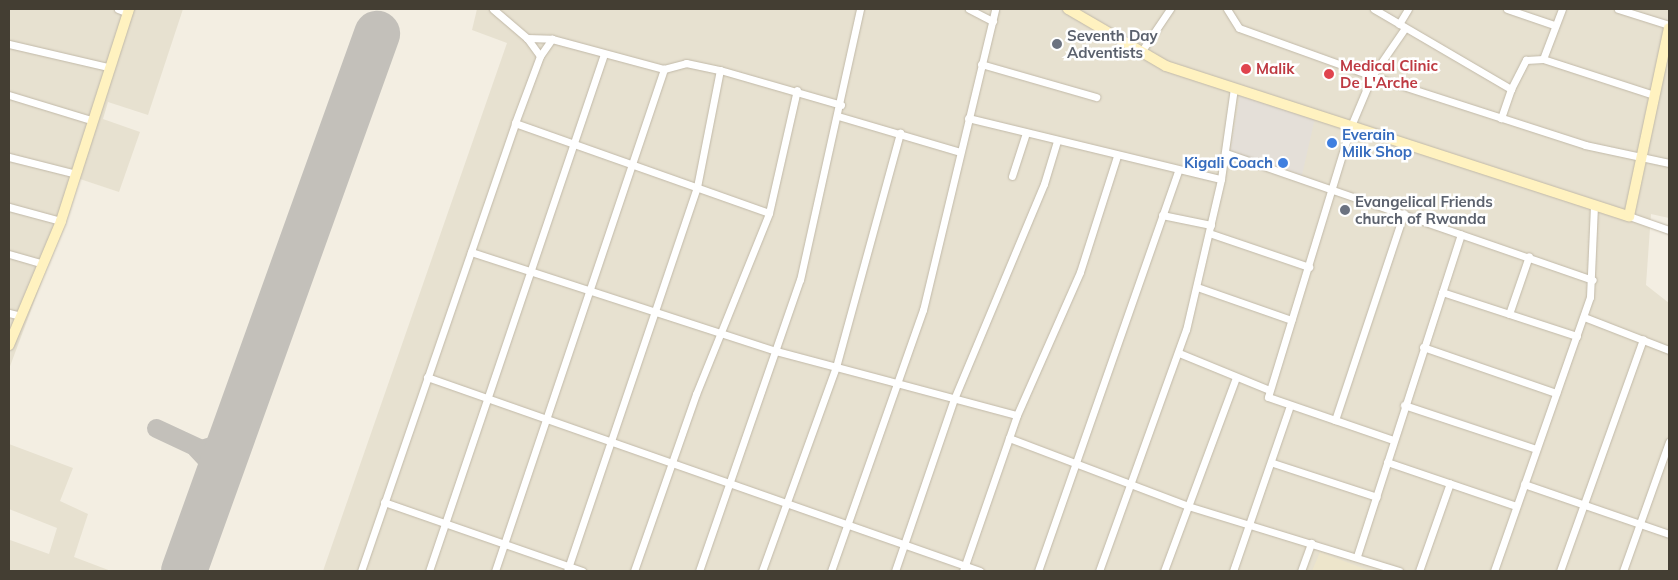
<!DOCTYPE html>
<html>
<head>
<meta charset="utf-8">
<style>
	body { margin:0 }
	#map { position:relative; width:1678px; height:580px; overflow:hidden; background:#f3eee2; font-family:Mulish,sans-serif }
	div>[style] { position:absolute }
	.residential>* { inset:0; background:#e7e1d0 }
	.industrial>* { inset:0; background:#e4dfd8 }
	.education>* { inset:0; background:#ede5cb }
	.taxiway>* { height:19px; margin:-9.5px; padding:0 9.5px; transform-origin:9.5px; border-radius:9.5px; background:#c3c0ba }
	.runway>* { height:46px; margin:-23px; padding:0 23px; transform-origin:23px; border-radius:23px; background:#c3c0ba }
	.roads { filter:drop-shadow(0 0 1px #c1b9a8) drop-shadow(0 0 1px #c1b9a8) }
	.street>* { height:7px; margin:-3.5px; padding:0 3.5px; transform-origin:3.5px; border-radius:3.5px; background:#fff }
	.secondary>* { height:10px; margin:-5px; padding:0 5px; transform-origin:5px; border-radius:5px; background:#fff2c0 }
	.dots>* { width:14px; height:14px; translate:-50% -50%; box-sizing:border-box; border:2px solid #fff; border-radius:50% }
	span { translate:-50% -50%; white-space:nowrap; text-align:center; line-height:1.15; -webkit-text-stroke:5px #fff; paint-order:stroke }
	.worship-label { font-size:15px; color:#5b616d; font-weight:700 }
	.left { translate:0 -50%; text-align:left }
	.health-label { font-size:15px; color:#be3a42; font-weight:700 }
	.shop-label { font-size:15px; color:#366cbe; font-weight:700 }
	.right { translate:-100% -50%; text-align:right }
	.frame { position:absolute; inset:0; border:10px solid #443e33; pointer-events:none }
</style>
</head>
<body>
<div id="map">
	<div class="residential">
		<i style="clip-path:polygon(9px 9px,183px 9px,148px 115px,108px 102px,103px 119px,140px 132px,119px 192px,80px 179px,9px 369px)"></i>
		<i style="clip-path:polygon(477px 9px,1669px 9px,1669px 218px,1651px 214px,1646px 285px,1669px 303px,1669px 571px,323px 571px,507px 43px,472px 30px)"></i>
		<i style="clip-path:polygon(9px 444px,73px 468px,60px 501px,88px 514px,74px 557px,111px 571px,9px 571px,10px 540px,49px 554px,57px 528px,9px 509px)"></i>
	</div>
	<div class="industrial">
		<i style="clip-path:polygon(1240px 95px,1315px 118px,1302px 175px,1230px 151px)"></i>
	</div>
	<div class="education">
		<i style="clip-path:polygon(1320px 552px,1370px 571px,1312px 571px)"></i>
	</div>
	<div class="taxiway">
		<i style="left:156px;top:428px;width:50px;rotate:25deg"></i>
		<i style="left:201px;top:449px;width:21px;rotate:-17deg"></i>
		<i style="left:221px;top:443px;width:22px;rotate:-47deg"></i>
		<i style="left:196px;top:448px;width:25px;rotate:47deg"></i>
		<i style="left:213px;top:466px;width:26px;rotate:90deg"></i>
	</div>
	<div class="runway">
		<i style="left:184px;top:571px;width:571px;rotate:-70.23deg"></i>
	</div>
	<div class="roads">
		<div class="street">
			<i style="left:118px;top:9px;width:11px;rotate:22deg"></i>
			<i style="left:493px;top:9px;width:45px;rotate:40.5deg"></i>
			<i style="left:527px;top:38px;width:25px;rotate:2deg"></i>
			<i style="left:552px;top:39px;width:116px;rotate:15deg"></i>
			<i style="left:664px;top:69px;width:23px;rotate:-15deg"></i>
			<i style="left:686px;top:63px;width:35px;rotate:12deg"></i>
			<i style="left:720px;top:70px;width:126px;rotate:16.1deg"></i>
			<i style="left:969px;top:9px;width:27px;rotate:27deg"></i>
			<i style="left:1227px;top:9px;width:22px;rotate:58deg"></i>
			<i style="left:1239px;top:28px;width:141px;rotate:19.8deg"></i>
			<i style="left:1372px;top:76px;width:224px;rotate:17.9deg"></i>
			<i style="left:1585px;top:145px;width:86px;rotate:12.1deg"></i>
			<i style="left:1374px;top:9px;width:159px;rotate:30.3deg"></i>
			<i style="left:1511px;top:89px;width:31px;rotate:109deg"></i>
			<i style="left:1507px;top:9px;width:50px;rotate:18.8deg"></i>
			<i style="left:1562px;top:9px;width:53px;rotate:110.8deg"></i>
			<i style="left:1543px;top:59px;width:117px;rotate:18deg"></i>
			<i style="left:1618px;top:9px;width:53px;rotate:17.4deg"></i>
			<i style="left:1399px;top:24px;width:17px;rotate:-59deg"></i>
			<i style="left:527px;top:38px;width:22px;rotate:54deg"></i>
			<i style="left:9px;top:44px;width:102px;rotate:13.1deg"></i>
			<i style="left:1141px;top:52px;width:52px;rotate:-56deg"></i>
			<i style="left:981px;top:64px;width:120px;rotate:16deg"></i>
			<i style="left:1511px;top:89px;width:33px;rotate:-63deg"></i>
			<i style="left:1526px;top:60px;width:17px;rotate:-3deg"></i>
			<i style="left:9px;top:95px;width:86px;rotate:17deg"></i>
			<i style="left:838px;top:116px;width:127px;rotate:16.4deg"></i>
			<i style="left:968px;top:118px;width:260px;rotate:13.6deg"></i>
			<i style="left:515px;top:123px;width:269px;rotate:19.5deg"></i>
			<i style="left:1226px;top:153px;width:388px;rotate:19.1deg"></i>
			<i style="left:9px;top:157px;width:69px;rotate:14.2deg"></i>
			<i style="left:1012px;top:176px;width:45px;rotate:-72deg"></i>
			<i style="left:9px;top:207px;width:54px;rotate:15.1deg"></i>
			<i style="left:1162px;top:215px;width:50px;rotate:11.5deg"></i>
			<i style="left:1629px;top:216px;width:42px;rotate:19.3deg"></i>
			<i style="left:1209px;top:233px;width:106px;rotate:18.8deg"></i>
			<i style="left:471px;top:252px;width:321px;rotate:18deg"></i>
			<i style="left:776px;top:351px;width:249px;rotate:14.9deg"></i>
			<i style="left:9px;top:254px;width:33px;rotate:16deg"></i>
			<i style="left:1197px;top:287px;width:100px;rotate:19.3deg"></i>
			<i style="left:1442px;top:292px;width:142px;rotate:18.1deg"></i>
			<i style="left:9px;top:313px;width:12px;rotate:14deg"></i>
			<i style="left:1509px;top:314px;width:61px;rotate:-71deg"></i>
			<i style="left:1584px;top:317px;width:91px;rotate:21.2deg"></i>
			<i style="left:1423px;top:347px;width:141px;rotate:19.1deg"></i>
			<i style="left:1179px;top:353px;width:97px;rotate:22.3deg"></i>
			<i style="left:427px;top:377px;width:586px;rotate:19.33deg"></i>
			<i style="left:1404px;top:405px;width:139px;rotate:18.4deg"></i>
			<i style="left:1335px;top:420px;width:218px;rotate:-71.6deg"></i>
			<i style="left:1009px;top:438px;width:191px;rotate:20.8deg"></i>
			<i style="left:1188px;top:506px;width:221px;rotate:17.1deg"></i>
			<i style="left:1393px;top:440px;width:132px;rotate:-161deg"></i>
			<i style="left:1268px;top:397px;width:283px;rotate:-73deg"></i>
			<i style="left:1351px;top:126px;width:54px;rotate:-67.2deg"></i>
			<i style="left:1372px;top:76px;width:58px;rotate:-55.5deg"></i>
			<i style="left:1387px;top:462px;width:136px;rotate:18.8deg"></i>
			<i style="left:1273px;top:463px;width:109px;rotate:18.1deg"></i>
			<i style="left:1524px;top:484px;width:153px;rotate:19deg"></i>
			<i style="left:384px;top:502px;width:210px;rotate:19.2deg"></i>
			<i style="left:1357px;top:556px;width:338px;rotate:-72.1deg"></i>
			<i style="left:361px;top:571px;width:474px;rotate:-71deg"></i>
			<i style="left:515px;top:123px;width:72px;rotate:-69.5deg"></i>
			<i style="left:540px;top:56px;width:21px;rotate:-55deg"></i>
			<i style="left:429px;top:571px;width:546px;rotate:-71.3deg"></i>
			<i style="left:495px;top:571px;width:530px;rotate:-71.39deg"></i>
			<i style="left:567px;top:571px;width:405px;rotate:-71.3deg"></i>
			<i style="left:697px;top:187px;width:119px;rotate:-78.9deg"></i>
			<i style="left:634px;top:571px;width:188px;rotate:-70.7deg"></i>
			<i style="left:696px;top:394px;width:195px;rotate:-68deg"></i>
			<i style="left:769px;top:213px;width:126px;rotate:-77.2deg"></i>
			<i style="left:699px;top:571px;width:308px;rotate:-70.9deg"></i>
			<i style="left:800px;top:280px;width:278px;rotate:-77.5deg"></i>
			<i style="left:762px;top:571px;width:217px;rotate:-70.1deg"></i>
			<i style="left:836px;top:367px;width:243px;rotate:-74.7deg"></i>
			<i style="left:831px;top:571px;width:277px;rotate:-70.6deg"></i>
			<i style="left:923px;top:310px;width:309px;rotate:-76.5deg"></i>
			<i style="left:895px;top:571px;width:182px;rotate:-71.1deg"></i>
			<i style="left:954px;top:399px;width:233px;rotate:-67.3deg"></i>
			<i style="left:1044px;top:184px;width:45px;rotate:-73.2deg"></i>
			<i style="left:963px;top:571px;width:165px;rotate:-70.9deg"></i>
			<i style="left:1017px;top:415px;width:156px;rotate:-66.2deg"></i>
			<i style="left:1080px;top:272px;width:122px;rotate:-72.3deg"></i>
			<i style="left:1038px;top:571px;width:424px;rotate:-70.7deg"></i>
			<i style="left:1099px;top:571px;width:256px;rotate:-70.2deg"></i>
			<i style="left:1186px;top:330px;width:155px;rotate:-76.9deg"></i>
			<i style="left:1221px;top:179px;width:92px;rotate:-81.9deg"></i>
			<i style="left:1164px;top:571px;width:207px;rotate:-69.6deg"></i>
			<i style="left:1233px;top:571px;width:172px;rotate:-71deg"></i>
			<i style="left:1301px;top:571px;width:30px;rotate:-70deg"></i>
			<i style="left:1419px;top:571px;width:93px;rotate:-70.6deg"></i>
			<i style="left:1494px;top:571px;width:290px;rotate:-70.7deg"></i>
			<i style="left:1590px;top:297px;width:91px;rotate:-87.5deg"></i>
			<i style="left:1560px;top:571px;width:246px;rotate:-70.3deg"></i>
			<i style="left:1623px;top:571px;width:137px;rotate:-70.4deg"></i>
		</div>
		<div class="secondary">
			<i style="left:1068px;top:9px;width:113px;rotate:30.2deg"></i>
			<i style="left:1166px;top:66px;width:487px;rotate:18deg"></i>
			<i style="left:1629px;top:216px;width:192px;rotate:-78deg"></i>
			<i style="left:9px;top:345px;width:134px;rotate:-67.2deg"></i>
			<i style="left:61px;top:221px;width:223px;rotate:-72.2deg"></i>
		</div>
	</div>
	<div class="dots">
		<i style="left:1057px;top:44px;background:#6b7280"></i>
		<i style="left:1246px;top:69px;background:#e0444e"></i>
		<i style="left:1329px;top:74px;background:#e0444e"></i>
		<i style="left:1332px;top:143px;background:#3f7fe0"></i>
		<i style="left:1283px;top:163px;background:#3f7fe0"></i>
		<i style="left:1345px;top:210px;background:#6b7280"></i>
	</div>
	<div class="worship-label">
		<span class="left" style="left:1067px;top:44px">Seventh Day<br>Adventists</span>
		<span class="left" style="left:1355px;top:210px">Evangelical Friends<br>church of Rwanda</span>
	</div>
	<div class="health-label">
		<span class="left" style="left:1340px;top:74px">Medical Clinic<br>De L'Arche</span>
		<span class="left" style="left:1256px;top:69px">Malik</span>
	</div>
	<div class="shop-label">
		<span class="left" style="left:1342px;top:143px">Everain<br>Milk Shop</span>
		<span class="right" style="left:1273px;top:163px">Kigali Coach</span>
	</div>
	<div class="frame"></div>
</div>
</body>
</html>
